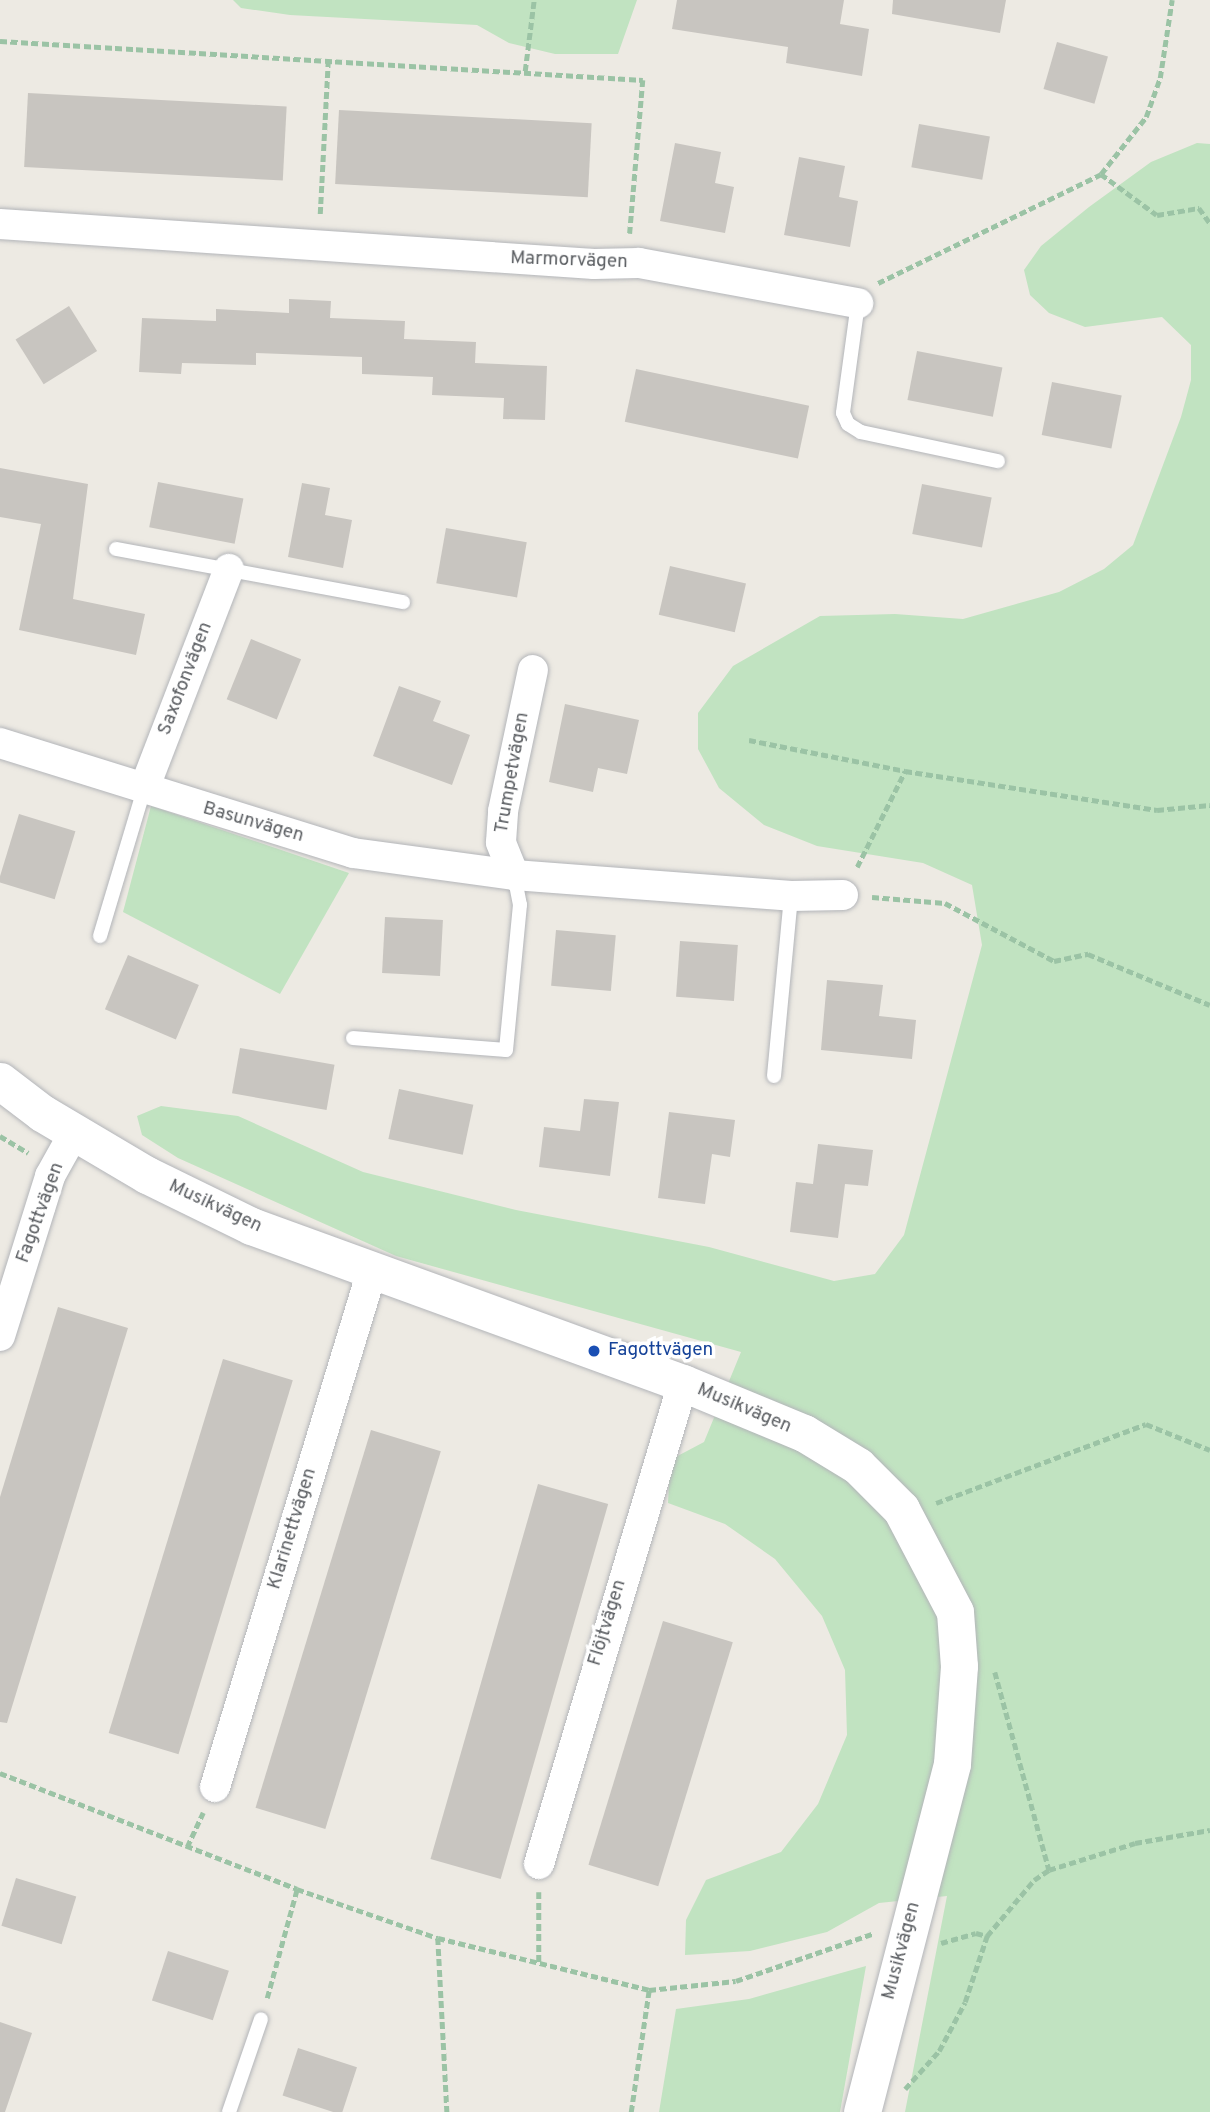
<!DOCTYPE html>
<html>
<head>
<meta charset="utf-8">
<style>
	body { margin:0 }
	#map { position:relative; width:1210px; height:2112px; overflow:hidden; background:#edeae3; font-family:Overpass,sans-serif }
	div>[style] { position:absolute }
	.green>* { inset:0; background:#c1e3c1 }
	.building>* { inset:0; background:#c8c5c0; transform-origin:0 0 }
	.path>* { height:4.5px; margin-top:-2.25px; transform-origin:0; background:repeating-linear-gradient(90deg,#9bc3a5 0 7px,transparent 0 10.5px) }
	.roads { filter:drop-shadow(0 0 2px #b3b5b9) drop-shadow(0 0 2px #b3b5b9) }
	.service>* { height:14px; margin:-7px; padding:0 7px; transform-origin:7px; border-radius:7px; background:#fff }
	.minor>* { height:30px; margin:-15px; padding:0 15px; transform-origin:15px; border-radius:15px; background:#fff }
	.tertiary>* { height:37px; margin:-18.5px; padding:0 18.5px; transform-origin:18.5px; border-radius:18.5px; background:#fff }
	.dots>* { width:19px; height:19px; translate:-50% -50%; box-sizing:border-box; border:4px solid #fff; border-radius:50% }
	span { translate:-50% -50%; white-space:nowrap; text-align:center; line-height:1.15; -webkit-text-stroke:7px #fff; paint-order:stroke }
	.street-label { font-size:19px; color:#5b5e62 }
	.transit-label { font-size:19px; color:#164399 }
	.left { translate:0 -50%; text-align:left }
</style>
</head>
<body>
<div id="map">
	<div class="green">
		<i style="clip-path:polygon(233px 0,637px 0,618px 54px,555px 54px,509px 43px,477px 25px,290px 15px,241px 8px)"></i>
		<i style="clip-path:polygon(1197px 143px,1210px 144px,1210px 2112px,905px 2112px,947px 1896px,879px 1903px,827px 1932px,750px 1951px,685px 1955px,686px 1920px,706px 1880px,781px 1852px,818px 1804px,847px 1735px,845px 1670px,822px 1616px,775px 1559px,725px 1524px,668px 1503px,670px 1460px,704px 1442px,741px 1352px,396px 1256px,178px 1158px,142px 1135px,137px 1116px,161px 1106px,238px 1116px,363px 1172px,516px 1210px,709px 1247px,834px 1281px,875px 1274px,904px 1235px,982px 945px,972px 885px,923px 863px,817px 846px,764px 825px,719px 788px,698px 749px,698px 713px,733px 666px,820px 616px,895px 614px,963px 619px,1059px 592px,1104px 569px,1133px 545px,1181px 417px,1191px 380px,1191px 345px,1162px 317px,1085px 327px,1049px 313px,1030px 295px,1024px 270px,1041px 246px,1089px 207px,1151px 162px)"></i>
		<i style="clip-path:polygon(151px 806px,349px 873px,280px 994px,123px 912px)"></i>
		<i style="clip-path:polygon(866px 1966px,840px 2112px,659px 2112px,676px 2009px,749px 1999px)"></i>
	</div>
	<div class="building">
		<i style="clip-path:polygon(677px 0,844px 0,840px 24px,869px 29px,862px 76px,786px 63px,788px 47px,672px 29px)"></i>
		<i style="clip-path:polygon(893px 0,1006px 0,1000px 33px,892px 14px)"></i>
		<i style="left:1057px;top:42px;width:53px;height:49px;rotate:16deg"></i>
		<i style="left:28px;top:93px;width:259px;height:74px;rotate:3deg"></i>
		<i style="left:339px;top:110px;width:253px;height:74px;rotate:3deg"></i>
		<i style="left:919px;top:124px;width:72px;height:44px;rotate:10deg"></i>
		<i style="clip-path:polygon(675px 143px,721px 152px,715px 183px,734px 187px,725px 233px,660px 221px)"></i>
		<i style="clip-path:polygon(799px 157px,845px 166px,839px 197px,858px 201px,850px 247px,784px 235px)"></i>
		<i style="clip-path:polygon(289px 299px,331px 301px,330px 318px,405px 321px,404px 339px,476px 342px,475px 363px,547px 366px,545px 420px,503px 419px,504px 398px,432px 395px,433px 377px,362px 374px,362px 357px,256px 353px,256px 365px,182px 363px,181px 374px,139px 372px,142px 318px,216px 321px,216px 309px,289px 313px)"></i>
		<i style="left:69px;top:306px;width:53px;height:63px;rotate:58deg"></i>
		<i style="left:917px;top:351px;width:87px;height:50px;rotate:11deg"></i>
		<i style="left:636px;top:369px;width:177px;height:54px;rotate:12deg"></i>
		<i style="left:1052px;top:382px;width:71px;height:54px;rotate:11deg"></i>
		<i style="clip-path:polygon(0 468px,88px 484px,73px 599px,145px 614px,136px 655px,19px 630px,41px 524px,0 517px)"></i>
		<i style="left:158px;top:482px;width:87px;height:46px;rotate:11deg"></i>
		<i style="clip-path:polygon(302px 483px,330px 488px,325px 515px,352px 520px,343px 568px,288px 557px)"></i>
		<i style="left:922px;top:484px;width:71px;height:51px;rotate:11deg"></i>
		<i style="left:446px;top:528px;width:82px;height:56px;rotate:10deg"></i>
		<i style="left:670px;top:566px;width:78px;height:50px;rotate:13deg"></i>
		<i style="left:251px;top:639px;width:54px;height:65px;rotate:22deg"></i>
		<i style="clip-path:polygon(399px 686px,441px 701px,433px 721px,470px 735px,452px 785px,373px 756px)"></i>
		<i style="clip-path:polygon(565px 704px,639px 720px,627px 774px,598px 768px,593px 792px,549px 782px)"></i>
		<i style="left:19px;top:814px;width:59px;height:71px;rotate:17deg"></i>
		<i style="left:385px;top:917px;width:58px;height:56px;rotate:3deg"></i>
		<i style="left:556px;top:930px;width:60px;height:56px;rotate:5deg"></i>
		<i style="left:680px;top:941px;width:58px;height:56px;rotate:4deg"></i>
		<i style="left:128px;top:955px;width:77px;height:59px;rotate:23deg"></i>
		<i style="clip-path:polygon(827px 980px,883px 985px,879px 1016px,916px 1020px,912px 1059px,821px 1050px)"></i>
		<i style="left:240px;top:1048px;width:96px;height:46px;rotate:10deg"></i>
		<i style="left:399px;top:1089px;width:76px;height:51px;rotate:12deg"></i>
		<i style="clip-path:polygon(584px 1099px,619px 1102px,610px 1176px,539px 1167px,544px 1127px,580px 1131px)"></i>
		<i style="clip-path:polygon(669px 1112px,735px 1120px,730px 1157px,712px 1154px,705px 1204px,658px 1198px)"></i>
		<i style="clip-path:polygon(818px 1144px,873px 1150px,868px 1186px,845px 1184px,838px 1238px,790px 1232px,796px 1182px,813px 1184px)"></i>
		<i style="clip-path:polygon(58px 1307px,128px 1328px,7px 1723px,0 1722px,0 1497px)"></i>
		<i style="left:223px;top:1359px;width:73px;height:391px;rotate:17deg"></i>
		<i style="left:371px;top:1430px;width:73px;height:395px;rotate:17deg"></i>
		<i style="left:538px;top:1484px;width:73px;height:390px;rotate:16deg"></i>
		<i style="left:663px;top:1621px;width:73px;height:255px;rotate:17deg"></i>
		<i style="left:16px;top:1878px;width:63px;height:50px;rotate:17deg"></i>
		<i style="left:168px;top:1951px;width:64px;height:52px;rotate:18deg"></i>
		<i style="clip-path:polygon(0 2022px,32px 2033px,5px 2112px,0 2112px)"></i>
		<i style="left:298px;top:2048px;width:62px;height:50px;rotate:18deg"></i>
	</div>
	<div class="path">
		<i style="left:0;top:41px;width:644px;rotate:3.47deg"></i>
		<i style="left:643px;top:80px;width:154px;rotate:94.9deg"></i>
		<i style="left:525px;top:71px;width:72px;rotate:-82.8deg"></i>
		<i style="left:1101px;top:174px;width:69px;rotate:36.2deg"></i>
		<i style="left:1157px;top:215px;width:43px;rotate:-9.5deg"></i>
		<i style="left:1199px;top:208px;width:19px;rotate:54deg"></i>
		<i style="left:320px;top:214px;width:152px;rotate:-87deg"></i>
		<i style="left:878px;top:283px;width:248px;rotate:-26deg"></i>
		<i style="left:1101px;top:174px;width:73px;rotate:-51.7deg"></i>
		<i style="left:1146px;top:117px;width:41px;rotate:-70.3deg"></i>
		<i style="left:1160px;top:78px;width:79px;rotate:-81.3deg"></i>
		<i style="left:749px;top:740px;width:159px;rotate:11.2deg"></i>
		<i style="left:905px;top:771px;width:255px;rotate:8.8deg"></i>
		<i style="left:1157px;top:810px;width:53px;rotate:-5.4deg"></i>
		<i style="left:857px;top:867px;width:107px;rotate:-63.4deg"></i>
		<i style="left:872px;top:897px;width:73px;rotate:4.7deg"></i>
		<i style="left:945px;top:903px;width:123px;rotate:28deg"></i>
		<i style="left:1054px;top:961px;width:35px;rotate:-12deg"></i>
		<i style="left:1088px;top:954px;width:132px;rotate:22.7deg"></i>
		<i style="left:0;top:1136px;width:33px;rotate:31deg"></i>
		<i style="left:936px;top:1503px;width:224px;rotate:-20.6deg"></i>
		<i style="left:1146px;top:1424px;width:69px;rotate:22.1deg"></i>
		<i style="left:995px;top:1672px;width:205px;rotate:74.7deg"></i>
		<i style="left:0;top:1773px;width:319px;rotate:21.3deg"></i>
		<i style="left:297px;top:1889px;width:149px;rotate:19.2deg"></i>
		<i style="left:438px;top:1938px;width:217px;rotate:13.8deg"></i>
		<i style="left:649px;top:1990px;width:87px;rotate:-5.9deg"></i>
		<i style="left:736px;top:1981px;width:144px;rotate:-19.1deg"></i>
		<i style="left:187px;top:1847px;width:38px;rotate:-65deg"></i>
		<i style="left:539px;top:1892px;width:71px;rotate:90deg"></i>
		<i style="left:438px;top:1938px;width:174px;rotate:87deg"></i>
		<i style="left:941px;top:1943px;width:36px;rotate:-16deg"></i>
		<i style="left:976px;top:1933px;width:11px;rotate:15deg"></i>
		<i style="left:267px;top:1998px;width:113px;rotate:-74.6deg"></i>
		<i style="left:905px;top:2089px;width:51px;rotate:-48.2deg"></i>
		<i style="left:939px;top:2051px;width:55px;rotate:-62deg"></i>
		<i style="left:965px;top:2002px;width:70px;rotate:-71.6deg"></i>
		<i style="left:987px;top:1936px;width:73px;rotate:-50deg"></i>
		<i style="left:1034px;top:1880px;width:18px;rotate:-34deg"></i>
		<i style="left:1049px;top:1870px;width:90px;rotate:-17.4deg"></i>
		<i style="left:1135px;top:1843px;width:76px;rotate:-9.8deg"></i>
		<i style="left:631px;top:2112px;width:123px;rotate:-81.6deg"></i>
	</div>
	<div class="roads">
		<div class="service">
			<i style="left:858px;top:303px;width:111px;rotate:97.8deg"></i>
			<i style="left:843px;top:413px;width:12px;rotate:66deg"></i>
			<i style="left:848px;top:424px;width:15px;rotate:32deg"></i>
			<i style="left:861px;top:432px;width:140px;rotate:12deg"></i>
			<i style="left:116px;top:549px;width:292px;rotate:10.5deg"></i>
			<i style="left:100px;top:936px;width:153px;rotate:-73.3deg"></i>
			<i style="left:353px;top:1038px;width:153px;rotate:4.5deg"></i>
			<i style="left:506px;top:1050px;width:146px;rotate:-84.5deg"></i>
			<i style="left:520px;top:905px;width:31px;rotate:-101deg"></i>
			<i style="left:774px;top:1076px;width:181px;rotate:-84.6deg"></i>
			<i style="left:229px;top:2112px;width:98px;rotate:-71deg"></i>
		</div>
		<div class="minor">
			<i style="left:0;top:224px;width:595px;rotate:3.85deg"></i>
			<i style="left:594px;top:264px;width:45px;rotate:-1.3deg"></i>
			<i style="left:639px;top:263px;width:223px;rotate:10.4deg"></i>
			<i style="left:0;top:743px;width:370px;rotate:17.3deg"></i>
			<i style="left:353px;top:853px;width:162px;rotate:7.8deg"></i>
			<i style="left:514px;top:875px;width:278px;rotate:4.3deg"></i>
			<i style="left:791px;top:896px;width:52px;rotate:-1.1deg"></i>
			<i style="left:144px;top:789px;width:236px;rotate:-68.9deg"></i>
			<i style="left:514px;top:875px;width:35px;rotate:-112deg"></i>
			<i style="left:501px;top:842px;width:31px;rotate:-86deg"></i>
			<i style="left:503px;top:811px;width:144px;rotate:-78deg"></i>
			<i style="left:0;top:1336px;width:168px;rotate:-72.6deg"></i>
			<i style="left:50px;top:1176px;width:51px;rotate:-60.9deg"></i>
			<i style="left:215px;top:1787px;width:539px;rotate:-73.08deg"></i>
			<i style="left:539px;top:1864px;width:502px;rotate:-73.33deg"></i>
		</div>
		<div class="tertiary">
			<i style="left:0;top:1081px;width:53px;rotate:37.3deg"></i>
			<i style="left:42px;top:1113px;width:122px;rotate:30.6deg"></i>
			<i style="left:147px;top:1175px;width:116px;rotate:26.1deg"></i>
			<i style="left:251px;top:1226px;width:460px;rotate:20deg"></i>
			<i style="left:683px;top:1383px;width:131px;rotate:22.5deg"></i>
			<i style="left:804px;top:1433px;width:63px;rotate:31.4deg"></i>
			<i style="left:858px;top:1466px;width:61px;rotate:45deg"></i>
			<i style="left:901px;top:1509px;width:116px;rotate:62.3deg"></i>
			<i style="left:955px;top:1612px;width:54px;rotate:85.8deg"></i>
			<i style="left:959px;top:1666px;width:98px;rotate:94.1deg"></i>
			<i style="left:952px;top:1764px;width:359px;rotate:104.5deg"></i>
		</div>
	</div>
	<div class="dots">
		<i style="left:594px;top:1351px;background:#1a4fb4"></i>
	</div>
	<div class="street-label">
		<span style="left:569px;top:261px;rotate:2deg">Marmorvägen</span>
		<span style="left:186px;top:679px;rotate:-69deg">Saxofonvägen</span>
		<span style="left:513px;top:773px;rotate:-80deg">Trumpetvägen</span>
		<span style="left:253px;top:823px;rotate:16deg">Basunvägen</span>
		<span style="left:215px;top:1207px;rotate:25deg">Musikvägen</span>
		<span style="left:41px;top:1213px;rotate:-70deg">Fagottvägen</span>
		<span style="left:744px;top:1409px;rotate:23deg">Musikvägen</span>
		<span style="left:293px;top:1529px;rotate:-73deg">Klarinettvägen</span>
		<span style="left:608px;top:1623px;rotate:-73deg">Flöjtvägen</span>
		<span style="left:902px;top:1951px;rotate:-75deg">Musikvägen</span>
	</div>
	<div class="transit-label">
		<span class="left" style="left:608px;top:1351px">Fagottvägen</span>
	</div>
</div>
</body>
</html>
